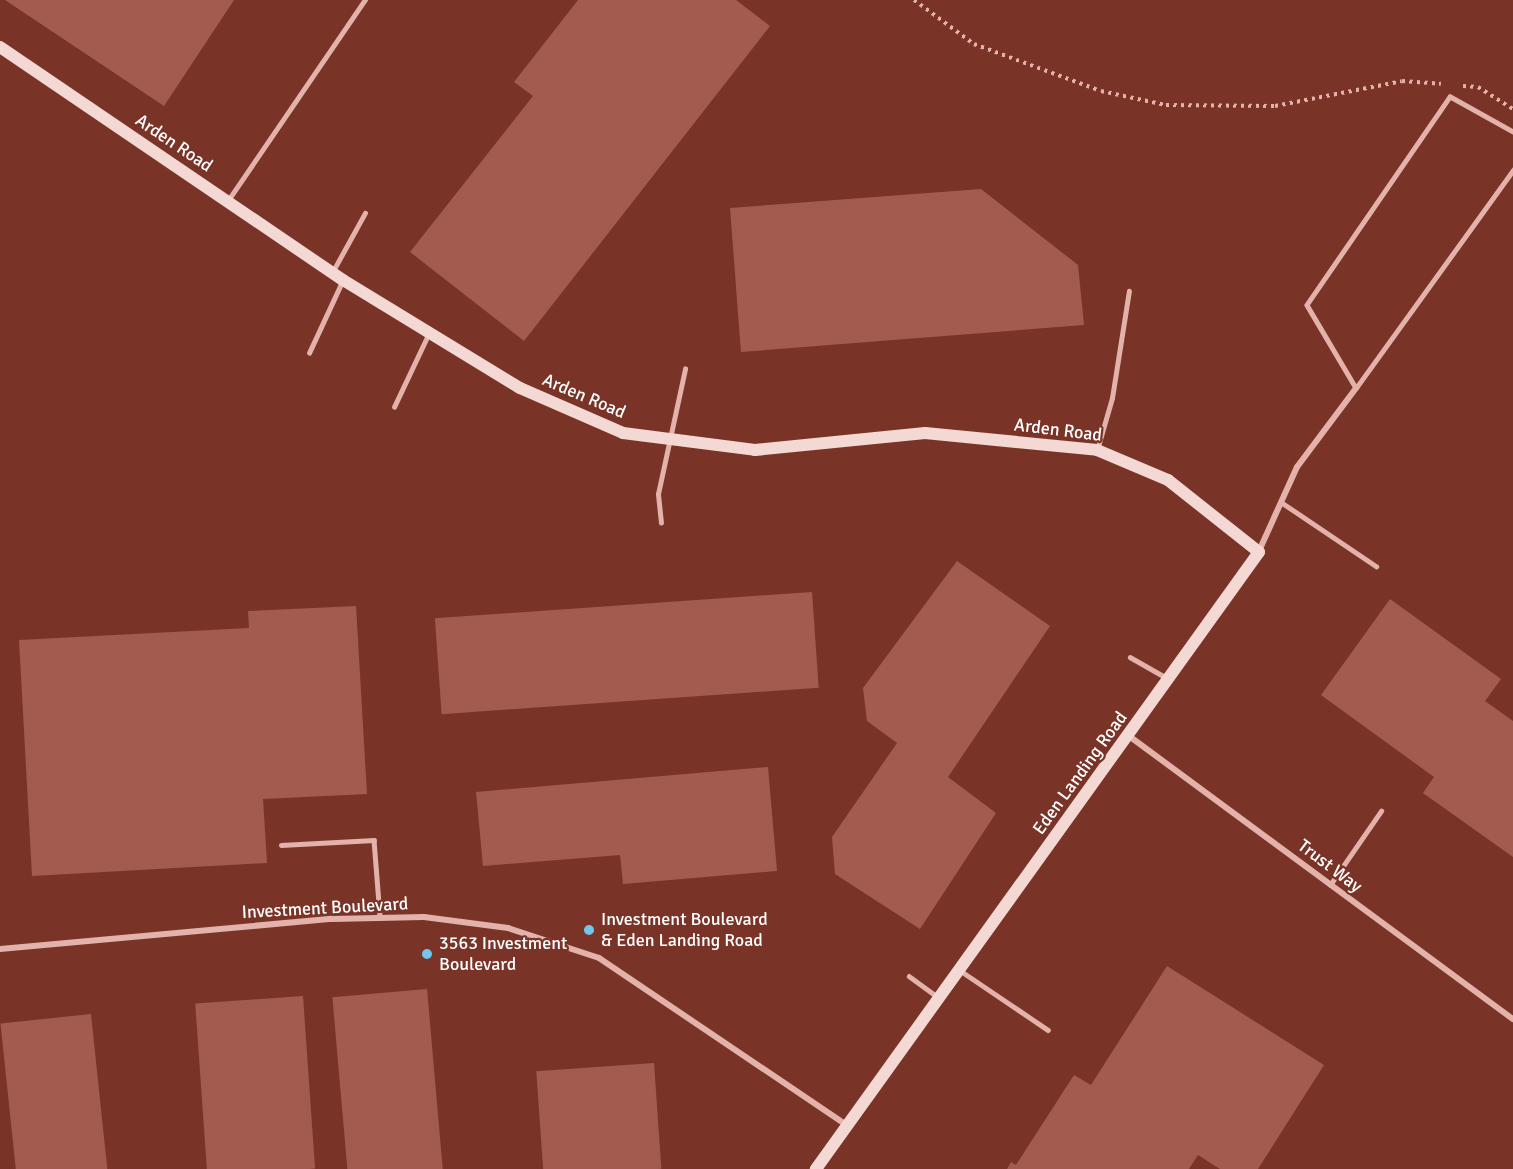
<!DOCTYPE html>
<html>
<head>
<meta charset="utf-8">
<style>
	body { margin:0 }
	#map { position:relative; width:1513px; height:1169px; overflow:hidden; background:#7a3427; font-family:Signika,sans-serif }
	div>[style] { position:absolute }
	.building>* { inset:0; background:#a35b4f; transform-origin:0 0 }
	.path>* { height:4px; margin-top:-2px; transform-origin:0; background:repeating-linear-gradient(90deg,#e3b2aa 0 3px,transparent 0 7.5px) }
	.lane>* { height:4.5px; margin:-2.25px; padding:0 2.25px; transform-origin:2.25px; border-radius:2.25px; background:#e3b2aa }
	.street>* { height:6px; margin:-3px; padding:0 3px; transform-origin:3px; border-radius:3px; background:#e3b2aa }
	.secondary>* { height:12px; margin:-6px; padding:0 6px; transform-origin:6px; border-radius:6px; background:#f4d8d3 }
	.dots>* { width:16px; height:16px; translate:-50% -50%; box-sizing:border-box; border:3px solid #7a3427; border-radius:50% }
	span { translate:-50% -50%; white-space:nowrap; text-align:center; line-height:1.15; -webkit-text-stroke:4.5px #7a3427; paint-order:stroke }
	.street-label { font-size:18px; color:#fff }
	.poi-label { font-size:18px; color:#fff }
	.left { translate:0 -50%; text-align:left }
</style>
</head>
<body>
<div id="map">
	<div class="building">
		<i style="clip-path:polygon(5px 0,234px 0,164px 106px)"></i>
		<i style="clip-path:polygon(578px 0,736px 0,770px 26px,524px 341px,410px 252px,533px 96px,514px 82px)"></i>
		<i style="clip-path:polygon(981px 189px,1078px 265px,1084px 325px,741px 352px,730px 208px)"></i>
		<i style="clip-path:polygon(957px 561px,1050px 626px,948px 777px,996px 813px,920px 929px,835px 874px,832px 837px,897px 743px,867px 721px,863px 688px)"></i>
		<i style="left:812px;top:592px;width:96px;height:378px;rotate:86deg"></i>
		<i style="clip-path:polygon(1390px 599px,1501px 679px,1485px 701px,1513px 721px,1513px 857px,1423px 793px,1434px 777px,1321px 695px)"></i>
		<i style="clip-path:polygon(356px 606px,367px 794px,263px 799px,267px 863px,32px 876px,19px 640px,249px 628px,248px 611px)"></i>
		<i style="clip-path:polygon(768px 767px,777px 871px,623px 884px,620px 855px,483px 866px,476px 792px)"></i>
		<i style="clip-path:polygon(1167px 966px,1324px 1065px,1258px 1169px,1220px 1169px,1198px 1155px,1189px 1169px,1007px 1169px,1011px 1162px,1016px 1165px,1074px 1075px,1091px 1085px)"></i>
		<i style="left:427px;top:989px;width:181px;height:95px;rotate:85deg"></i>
		<i style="left:303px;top:996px;width:173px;height:108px;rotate:86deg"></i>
		<i style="left:91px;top:1014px;width:156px;height:91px;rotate:84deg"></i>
		<i style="left:654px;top:1063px;width:106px;height:118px;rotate:86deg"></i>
	</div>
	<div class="path">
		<i style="left:914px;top:0;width:74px;rotate:36.3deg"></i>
		<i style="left:974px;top:44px;width:135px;rotate:20.3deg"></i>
		<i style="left:1101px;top:91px;width:66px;rotate:12.2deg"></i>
		<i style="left:1166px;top:105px;width:109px;rotate:0.5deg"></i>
		<i style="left:1275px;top:106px;width:129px;rotate:-11.1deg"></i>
		<i style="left:1402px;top:81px;width:39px;rotate:4deg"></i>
		<i style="left:1463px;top:86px;width:15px;rotate:4deg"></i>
		<i style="left:1478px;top:87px;width:41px;rotate:32.2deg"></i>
	</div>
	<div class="lane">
		<i style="left:1513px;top:132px;width:72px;rotate:-150.9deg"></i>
		<i style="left:1450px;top:97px;width:252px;rotate:124.5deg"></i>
		<i style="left:1307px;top:305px;width:96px;rotate:59.4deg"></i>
		<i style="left:1356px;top:388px;width:269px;rotate:-54.2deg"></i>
		<i style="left:229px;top:199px;width:241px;rotate:-55.7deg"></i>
		<i style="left:333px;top:271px;width:66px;rotate:-61.1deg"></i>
		<i style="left:309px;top:353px;width:78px;rotate:-65.1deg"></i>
		<i style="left:394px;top:407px;width:82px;rotate:-64.7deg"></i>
		<i style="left:1097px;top:450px;width:54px;rotate:-73.9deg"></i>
		<i style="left:1112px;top:398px;width:108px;rotate:-81deg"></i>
		<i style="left:1281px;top:502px;width:115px;rotate:34deg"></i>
		<i style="left:661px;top:523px;width:29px;rotate:-96deg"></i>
		<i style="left:658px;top:494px;width:128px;rotate:-77.8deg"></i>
		<i style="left:1130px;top:657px;width:43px;rotate:29.6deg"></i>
		<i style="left:281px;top:845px;width:93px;rotate:-3.1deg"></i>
		<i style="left:374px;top:840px;width:77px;rotate:85.5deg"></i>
		<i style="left:1330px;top:885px;width:90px;rotate:-55.4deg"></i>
		<i style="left:961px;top:971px;width:105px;rotate:34.1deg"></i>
		<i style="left:909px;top:976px;width:36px;rotate:36deg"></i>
	</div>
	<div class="street">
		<i style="left:1259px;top:551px;width:92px;rotate:-65.7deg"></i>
		<i style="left:1297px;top:467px;width:99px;rotate:-53.2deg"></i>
		<i style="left:1129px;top:736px;width:477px;rotate:36.4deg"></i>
		<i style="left:0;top:949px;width:333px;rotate:-5.2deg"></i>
		<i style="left:332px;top:919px;width:92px;rotate:-1.2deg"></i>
		<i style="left:424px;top:917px;width:85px;rotate:7.5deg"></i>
		<i style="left:508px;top:928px;width:96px;rotate:18.2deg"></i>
		<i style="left:599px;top:958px;width:299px;rotate:34deg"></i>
	</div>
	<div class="secondary">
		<i style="left:0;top:47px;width:415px;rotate:34.2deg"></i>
		<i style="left:343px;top:280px;width:207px;rotate:31.4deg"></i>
		<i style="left:520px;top:388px;width:112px;rotate:23.6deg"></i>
		<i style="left:623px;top:433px;width:133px;rotate:7.3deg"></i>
		<i style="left:755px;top:450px;width:171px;rotate:-5.7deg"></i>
		<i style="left:925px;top:433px;width:173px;rotate:5.6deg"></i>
		<i style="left:1097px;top:450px;width:77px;rotate:22.9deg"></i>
		<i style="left:1168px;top:480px;width:116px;rotate:38.4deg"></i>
		<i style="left:1259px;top:552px;width:760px;rotate:125.68deg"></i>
	</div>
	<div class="dots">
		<i style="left:589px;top:930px;background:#70c6ec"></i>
		<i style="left:427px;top:954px;background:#70c6ec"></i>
	</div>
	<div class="street-label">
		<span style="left:174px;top:143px;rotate:34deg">Arden Road</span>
		<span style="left:584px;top:396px;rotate:23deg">Arden Road</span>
		<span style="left:1058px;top:430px;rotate:7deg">Arden Road</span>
		<span style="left:1080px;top:773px;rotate:-54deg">Eden Landing Road</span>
		<span style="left:1330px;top:866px;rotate:37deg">Trust Way</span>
		<span style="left:325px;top:908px;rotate:-3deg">Investment Boulevard</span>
	</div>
	<div class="poi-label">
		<span class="left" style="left:601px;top:930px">Investment Boulevard<br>&amp; Eden Landing Road</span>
		<span class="left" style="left:439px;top:954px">3563 Investment<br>Boulevard</span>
	</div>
</div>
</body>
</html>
